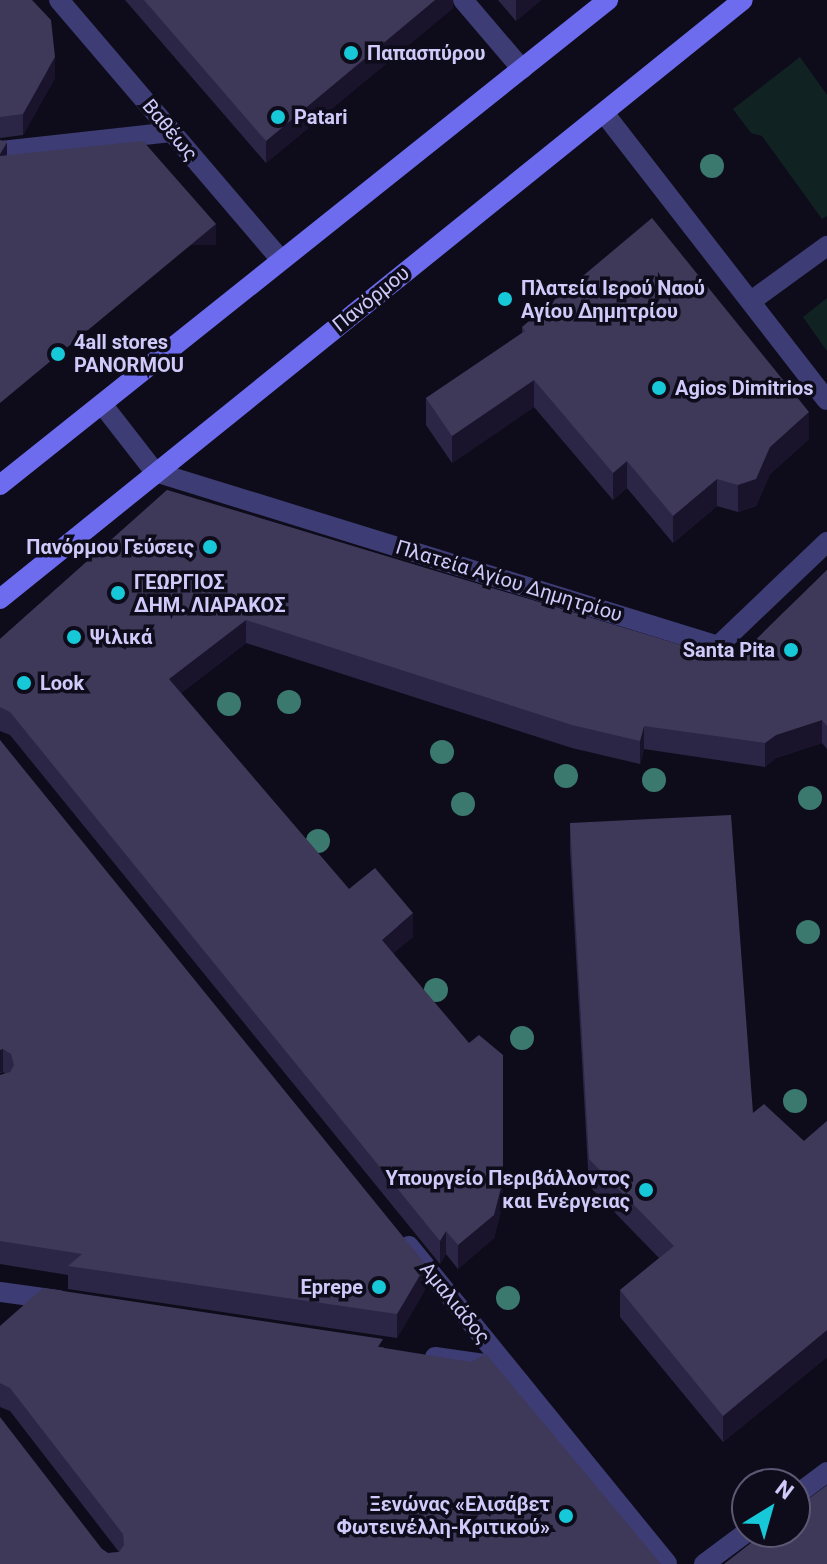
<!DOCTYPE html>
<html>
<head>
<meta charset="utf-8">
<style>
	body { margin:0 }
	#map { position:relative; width:827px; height:1564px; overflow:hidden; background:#0e0c1a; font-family:Roboto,sans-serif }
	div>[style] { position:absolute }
	.green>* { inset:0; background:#102322 }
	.street>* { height:20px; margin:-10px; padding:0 10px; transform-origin:10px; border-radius:10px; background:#3d3c74 }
	.secondary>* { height:20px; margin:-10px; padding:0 10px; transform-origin:10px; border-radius:10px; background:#6d6cef }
	.trees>* { width:24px; height:24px; margin:-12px; border-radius:50%; background:#3b786e }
	.wall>* { inset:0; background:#2c2646 }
	.shaded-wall>* { inset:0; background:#19142c; transform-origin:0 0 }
	.building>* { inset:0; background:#3e3859 }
	.dots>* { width:22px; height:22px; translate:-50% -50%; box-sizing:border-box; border:4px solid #0e0c1a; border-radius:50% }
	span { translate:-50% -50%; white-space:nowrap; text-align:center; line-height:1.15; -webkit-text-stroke:7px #0e0c1a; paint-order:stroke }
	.poi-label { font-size:20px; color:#cfcaf9; font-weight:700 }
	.left { translate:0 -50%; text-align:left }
	.right { translate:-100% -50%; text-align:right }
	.street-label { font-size:20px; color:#cfcaf9 }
	.north { position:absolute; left:731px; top:1468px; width:80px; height:80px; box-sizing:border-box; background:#0e0c1a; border:2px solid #5b5873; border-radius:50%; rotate:37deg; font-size:22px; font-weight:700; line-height:32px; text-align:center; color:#cfcaf9 }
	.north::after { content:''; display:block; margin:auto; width:28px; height:36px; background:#17c8d9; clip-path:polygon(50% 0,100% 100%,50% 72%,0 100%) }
</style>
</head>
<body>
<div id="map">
	<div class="green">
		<i style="clip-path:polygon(800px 57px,827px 95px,827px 216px,822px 219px,762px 136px,751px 133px,733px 109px)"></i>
		<i style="clip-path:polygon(827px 298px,827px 351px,803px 317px)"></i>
	</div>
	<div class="street">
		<i style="left:59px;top:0;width:342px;rotate:49.5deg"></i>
		<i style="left:463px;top:0;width:91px;rotate:49.5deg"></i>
		<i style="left:604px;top:113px;width:363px;rotate:52.2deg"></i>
		<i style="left:0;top:151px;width:172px;rotate:-6.3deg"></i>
		<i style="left:751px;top:301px;width:94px;rotate:-35.9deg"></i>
		<i style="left:102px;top:404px;width:86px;rotate:52.1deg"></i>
		<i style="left:155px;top:472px;width:589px;rotate:17.17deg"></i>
		<i style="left:718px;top:646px;width:151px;rotate:-43.7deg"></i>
		<i style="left:409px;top:1246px;width:409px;rotate:50.9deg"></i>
		<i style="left:0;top:1292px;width:60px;rotate:7.7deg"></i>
		<i style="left:435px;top:1357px;width:64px;rotate:8.1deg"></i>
		<i style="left:795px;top:1496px;width:40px;rotate:-37deg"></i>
		<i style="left:704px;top:1564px;width:54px;rotate:-36.7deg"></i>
	</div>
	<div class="secondary">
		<i style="left:0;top:485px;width:778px;rotate:-38.58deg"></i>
		<i style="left:0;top:599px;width:954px;rotate:-38.88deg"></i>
	</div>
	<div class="trees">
		<i style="left:712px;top:166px"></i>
		<i style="left:289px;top:702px"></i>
		<i style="left:229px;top:704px"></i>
		<i style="left:442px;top:752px"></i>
		<i style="left:566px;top:776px"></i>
		<i style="left:654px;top:780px"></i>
		<i style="left:810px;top:798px"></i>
		<i style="left:463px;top:804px"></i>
		<i style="left:318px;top:841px"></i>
		<i style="left:808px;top:932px"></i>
		<i style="left:436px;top:990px"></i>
		<i style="left:522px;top:1038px"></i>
		<i style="left:795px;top:1101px"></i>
		<i style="left:508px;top:1298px"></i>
	</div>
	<div class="wall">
		<i style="clip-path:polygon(0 0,55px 78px,23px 135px,0 138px)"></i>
		<i style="clip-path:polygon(125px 0,453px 0,453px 8px,266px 163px)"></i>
		<i style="clip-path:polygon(498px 0,541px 0,516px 21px)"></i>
		<i style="clip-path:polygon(522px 327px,809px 439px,770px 474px,756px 506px,738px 512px,717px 506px,673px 543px,627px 488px,613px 500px,534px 407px,452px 463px,426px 425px,426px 398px,522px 333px)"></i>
		<i style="clip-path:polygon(167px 490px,734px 661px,827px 570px,827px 749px,822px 743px,776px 758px,765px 767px,644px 749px,640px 764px,572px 748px,246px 643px,181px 693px,349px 889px,413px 937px,393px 953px,503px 1203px,494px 1238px,458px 1269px,446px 1254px,440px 1264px,10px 735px,0 731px,0 639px)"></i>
		<i style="clip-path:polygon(0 740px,426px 1288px,397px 1338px,68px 1289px,68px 1275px,0 1264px,0 1075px,5px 1074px,3px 1072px,0 1073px)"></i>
		<i style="clip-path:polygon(570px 823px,753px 1113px,804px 1141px,827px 1121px,827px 1357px,723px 1442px,620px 1317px,620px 1290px,659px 1258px,589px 1186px,570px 850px)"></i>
		<i style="clip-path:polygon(0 1326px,383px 1347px,661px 1564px,0 1564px,102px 1549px,108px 1553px,119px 1552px,10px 1411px,0 1407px)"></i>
	</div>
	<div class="shaded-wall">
		<i style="clip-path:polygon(435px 0,453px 0,453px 8px,266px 163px,266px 141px)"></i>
		<i style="clip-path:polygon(516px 0,541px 0,516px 21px)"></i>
		<i style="clip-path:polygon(55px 57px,55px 78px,23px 135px,23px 114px)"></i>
		<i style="clip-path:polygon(7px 142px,7px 163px,0 175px,0 154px)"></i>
		<i style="left:216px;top:224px;width:21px;height:281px;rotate:90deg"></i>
		<i style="clip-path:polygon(534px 380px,534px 407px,452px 463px,452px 436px)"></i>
		<i style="clip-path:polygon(809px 412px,809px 439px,770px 474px,756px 506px,738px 512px,738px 485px,770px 447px)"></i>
		<i style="clip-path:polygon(627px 461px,627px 488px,613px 500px,613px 473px)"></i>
		<i style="clip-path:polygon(717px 479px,717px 506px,673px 543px,673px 516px)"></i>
		<i style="clip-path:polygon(246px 620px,246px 643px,169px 702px,169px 679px)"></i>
		<i style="clip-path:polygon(822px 720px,822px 743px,776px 758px,765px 767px,765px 743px,776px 735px)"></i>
		<i style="clip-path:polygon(644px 726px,644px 749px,640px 764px,640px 741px)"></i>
		<i style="clip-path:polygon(413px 913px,413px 937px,382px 963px,382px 940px)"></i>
		<i style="left:3px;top:1049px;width:23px;height:3px;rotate:90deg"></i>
		<i style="clip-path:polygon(503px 1180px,503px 1203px,494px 1238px,458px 1269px,458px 1245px)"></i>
		<i style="clip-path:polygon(446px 1231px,446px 1254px,440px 1264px,440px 1241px)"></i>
		<i style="clip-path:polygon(426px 1265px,426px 1288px,397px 1338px,397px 1314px)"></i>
		<i style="clip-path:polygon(827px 1330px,827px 1357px,723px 1442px,723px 1416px)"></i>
	</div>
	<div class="building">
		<i style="clip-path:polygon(0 0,32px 0,51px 20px,55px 57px,23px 114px,0 117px)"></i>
		<i style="clip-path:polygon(144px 0,435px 0,266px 141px)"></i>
		<i style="clip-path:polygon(0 140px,7px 142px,0 154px)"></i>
		<i style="clip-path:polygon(143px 141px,216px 224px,0 403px,0 156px)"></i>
		<i style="clip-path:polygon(652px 218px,809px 412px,770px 447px,756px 479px,738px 485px,717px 479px,673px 516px,627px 461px,613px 473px,534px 380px,452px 436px,426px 398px,525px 331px,522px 327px)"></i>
		<i style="clip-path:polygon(167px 490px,734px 661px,827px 570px,827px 726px,822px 720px,776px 735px,765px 743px,644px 726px,640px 741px,572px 725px,246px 620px,169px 679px,349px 889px,375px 868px,413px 913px,382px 940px,469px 1043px,479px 1035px,503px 1055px,503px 1180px,494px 1215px,458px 1245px,446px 1231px,440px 1241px,10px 712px,0 707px,0 639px)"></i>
		<i style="clip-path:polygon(0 740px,426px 1265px,397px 1314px,68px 1266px,82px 1254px,0 1241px,0 1075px,10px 1072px,14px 1065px,11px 1054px,3px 1049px,0 1050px)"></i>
		<i style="clip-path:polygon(731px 815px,753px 1113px,764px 1104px,804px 1141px,827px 1121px,827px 1330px,723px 1416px,620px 1290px,674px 1246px,589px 1159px,570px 823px)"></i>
		<i style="clip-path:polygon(43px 1288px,383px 1339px,378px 1347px,471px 1362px,486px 1354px,661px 1564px,0 1564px,0 1417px,102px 1549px,108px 1553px,119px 1552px,124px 1545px,123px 1534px,10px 1388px,0 1383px,0 1326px)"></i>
		<i style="clip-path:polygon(827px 1485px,827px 1564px,724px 1564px,765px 1532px,795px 1532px,795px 1509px)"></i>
	</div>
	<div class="dots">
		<i style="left:351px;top:53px;background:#17c8d9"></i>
		<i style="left:278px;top:117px;background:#17c8d9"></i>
		<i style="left:505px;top:299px;background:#17c8d9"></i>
		<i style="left:58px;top:354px;background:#17c8d9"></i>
		<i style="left:659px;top:388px;background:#17c8d9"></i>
		<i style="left:210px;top:547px;background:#17c8d9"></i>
		<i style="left:118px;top:593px;background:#17c8d9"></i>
		<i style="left:74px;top:637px;background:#17c8d9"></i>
		<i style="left:791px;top:650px;background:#17c8d9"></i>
		<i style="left:24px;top:683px;background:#17c8d9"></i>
		<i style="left:646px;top:1190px;background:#17c8d9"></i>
		<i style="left:379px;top:1287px;background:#17c8d9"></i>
		<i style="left:566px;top:1516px;background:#17c8d9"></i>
	</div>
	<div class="poi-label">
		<span class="left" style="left:367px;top:53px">Παπασπύρου</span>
		<span class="left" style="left:294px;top:117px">Patari</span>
		<span class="left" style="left:521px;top:300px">Πλατεία Ιερού Ναού<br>Αγίου Δημητρίου</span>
		<span class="left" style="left:74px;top:354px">4all stores<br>PANORMOU</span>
		<span class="left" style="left:675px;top:388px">Agios Dimitrios</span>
		<span class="right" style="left:194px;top:547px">Πανόρμου Γεύσεις</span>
		<span class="left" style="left:134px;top:594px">ΓΕΩΡΓΙΟΣ<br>ΔΗΜ. ΛΙΑΡΑΚΟΣ</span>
		<span class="left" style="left:90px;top:637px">Ψιλικά</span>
		<span class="right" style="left:775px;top:650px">Santa Pita</span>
		<span class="left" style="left:40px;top:683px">Look</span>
		<span class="right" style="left:630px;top:1190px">Υπουργείο Περιβάλλοντος<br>και Ενέργειας</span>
		<span class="right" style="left:363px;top:1287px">Eprepe</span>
		<span class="right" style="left:550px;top:1516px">Ξενώνας «Ελισάβετ<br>Φωτεινέλλη-Κριτικού»</span>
	</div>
	<div class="street-label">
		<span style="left:170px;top:130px;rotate:50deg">Βαθέως</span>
		<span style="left:371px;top:299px;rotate:-39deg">Πανόρμου</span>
		<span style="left:509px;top:581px;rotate:17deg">Πλατεία Αγίου Δημητρίου</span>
		<span style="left:455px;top:1303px;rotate:51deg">Αμαλιάδος</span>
	</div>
	<div class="north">N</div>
</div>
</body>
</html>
